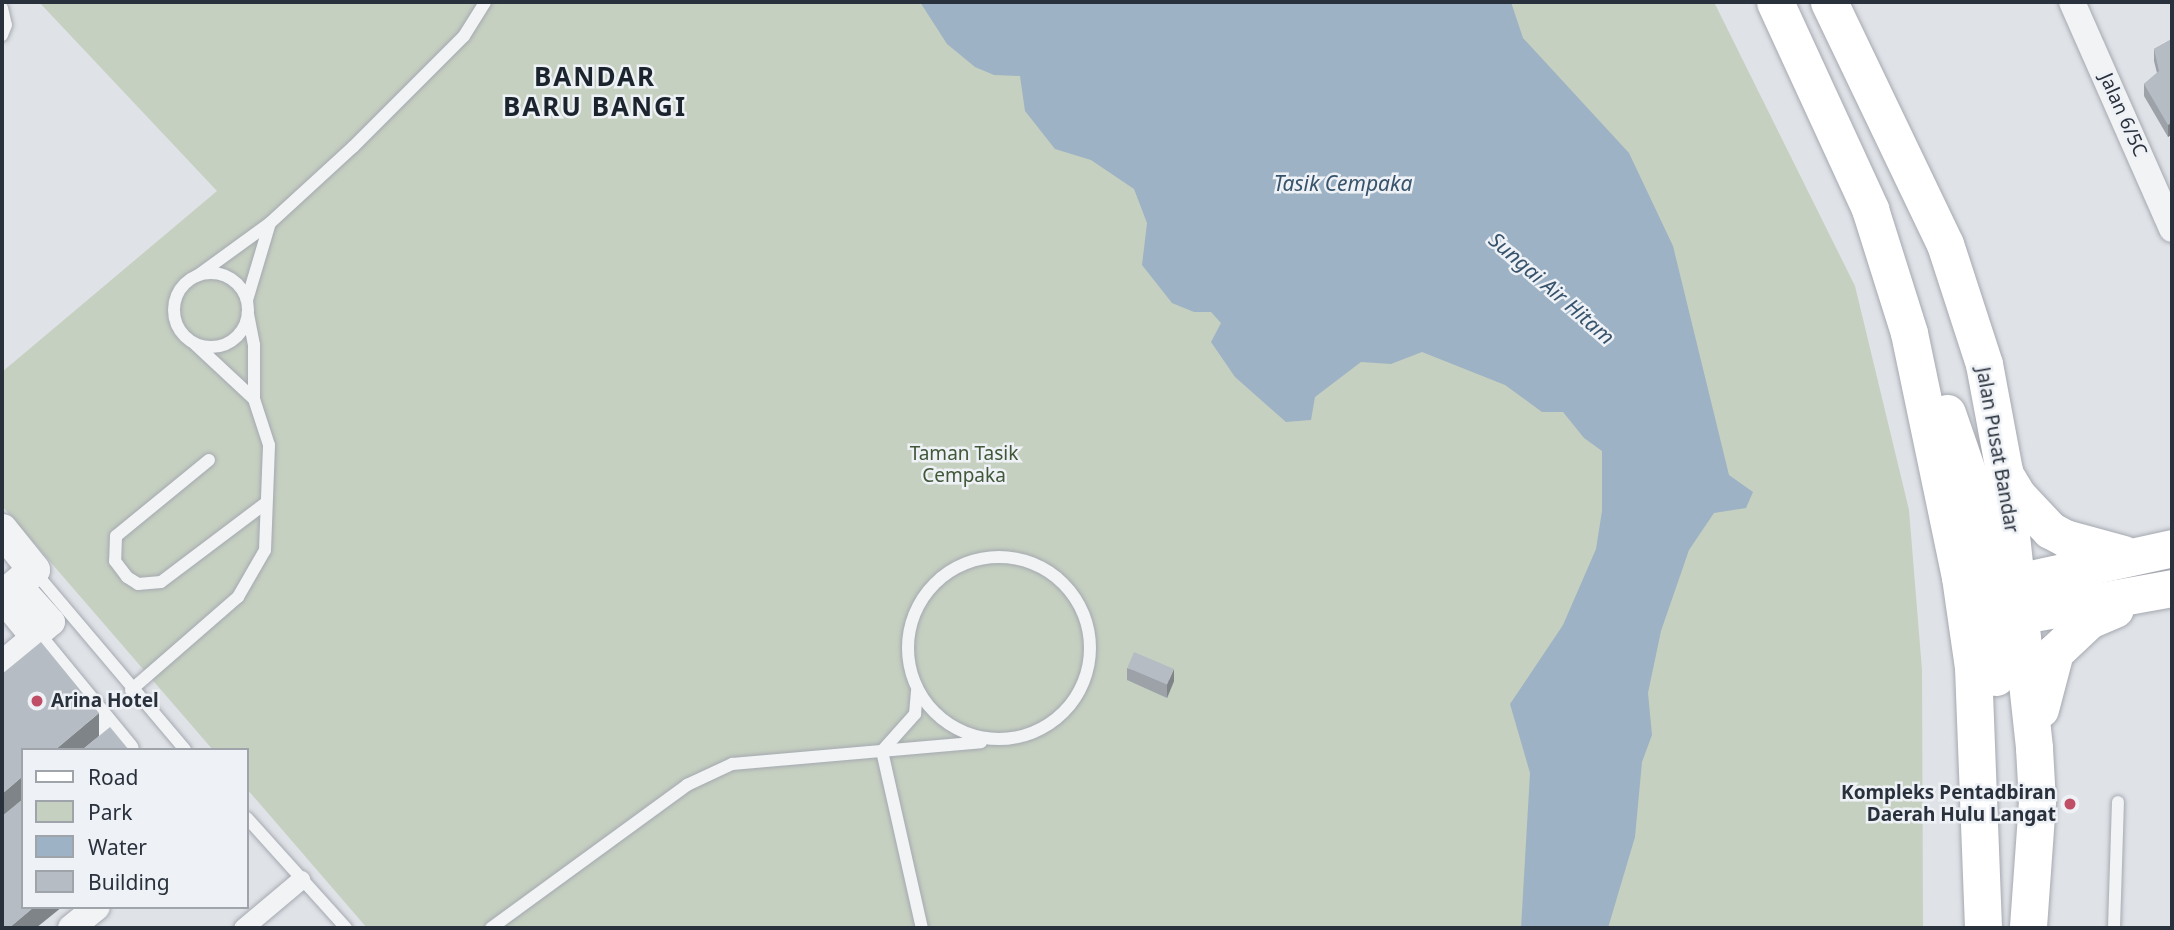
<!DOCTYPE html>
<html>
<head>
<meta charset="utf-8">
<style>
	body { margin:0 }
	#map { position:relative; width:2174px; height:930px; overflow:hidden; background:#dfe2e7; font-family:"Noto Sans",sans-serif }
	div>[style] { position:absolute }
	.green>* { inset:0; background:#c6d0c1 }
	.water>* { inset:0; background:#9db2c4 }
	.roads { filter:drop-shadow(0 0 2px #a5a9b0) drop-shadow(0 0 2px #a5a9b0) }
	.service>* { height:12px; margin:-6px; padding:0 6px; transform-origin:6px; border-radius:6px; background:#f1f3f5 }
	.service>.ring { margin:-6px; padding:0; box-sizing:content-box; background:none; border:12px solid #f1f3f5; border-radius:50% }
	.pedestrian>* { height:19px; margin:-9.5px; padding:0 9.5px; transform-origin:9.5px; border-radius:9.5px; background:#f1f3f5 }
	.minor>* { height:26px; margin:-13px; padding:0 13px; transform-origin:13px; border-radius:13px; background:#f1f3f5 }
	.tertiary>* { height:32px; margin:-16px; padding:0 16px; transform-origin:16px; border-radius:16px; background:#f1f3f5 }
	.secondary>* { height:37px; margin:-18.5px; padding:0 18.5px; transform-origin:18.5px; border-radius:18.5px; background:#fff }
	.wall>* { inset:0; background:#9da2a8 }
	.shaded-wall>* { inset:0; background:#7f8488 }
	.building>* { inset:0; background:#b6bcc3; transform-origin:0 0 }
	.dots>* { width:19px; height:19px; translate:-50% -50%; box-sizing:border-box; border:4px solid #eef1f5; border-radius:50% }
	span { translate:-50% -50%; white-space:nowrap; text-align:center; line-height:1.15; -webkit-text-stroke:5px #eef1f5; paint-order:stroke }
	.street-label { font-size:19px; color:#29313c }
	.park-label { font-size:19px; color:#405738 }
	.poi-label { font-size:19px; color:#29313c; font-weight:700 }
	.left { translate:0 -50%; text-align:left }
	.right { translate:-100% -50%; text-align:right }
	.water-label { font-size:21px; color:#37536c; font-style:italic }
	.district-label { font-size:26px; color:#1b232d; font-weight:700; letter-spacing:2px }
	.frame { position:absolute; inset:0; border:4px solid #29313c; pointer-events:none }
	.legend { position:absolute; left:21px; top:748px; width:228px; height:161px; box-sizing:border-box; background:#eef1f5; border:2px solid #9fa4ab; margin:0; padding:9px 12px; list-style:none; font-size:21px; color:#29313c }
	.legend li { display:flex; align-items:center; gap:14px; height:35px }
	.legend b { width:35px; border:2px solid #9fa4ab }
</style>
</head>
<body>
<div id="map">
	<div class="green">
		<i style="clip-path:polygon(39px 2px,1714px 2px,1855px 286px,1909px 510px,1922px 670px,1923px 928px,367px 928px,247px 789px,247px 750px,213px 750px,2px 506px,2px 372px,217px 191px)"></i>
	</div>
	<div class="water">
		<i style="clip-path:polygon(920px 2px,1511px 2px,1523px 38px,1629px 153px,1673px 246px,1729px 475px,1753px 492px,1746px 508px,1714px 513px,1689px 550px,1661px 631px,1648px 693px,1652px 735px,1642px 762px,1635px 837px,1608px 928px,1521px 928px,1530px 773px,1510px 704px,1563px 625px,1596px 549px,1602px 511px,1602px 451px,1584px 438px,1563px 412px,1542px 412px,1505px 385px,1422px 352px,1391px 364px,1361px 362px,1315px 397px,1311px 420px,1286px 422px,1235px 377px,1211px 342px,1221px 323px,1211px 312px,1194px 312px,1172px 303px,1142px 265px,1147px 223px,1134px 189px,1091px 160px,1055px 149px,1025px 111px,1020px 76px,994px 75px,975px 67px,947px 44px)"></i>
	</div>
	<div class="roads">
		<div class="service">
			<i style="left:2px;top:8px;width:17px;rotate:77deg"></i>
			<i style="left:6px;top:25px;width:11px;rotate:112deg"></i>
			<i class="ring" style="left:174px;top:273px;width:62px;height:62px"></i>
			<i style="left:197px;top:276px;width:90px;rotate:-36deg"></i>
			<i style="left:270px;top:223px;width:113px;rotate:-42.5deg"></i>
			<i style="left:353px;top:147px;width:157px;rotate:-45deg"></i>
			<i style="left:464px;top:36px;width:40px;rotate:-58deg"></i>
			<i style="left:247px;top:300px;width:80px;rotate:-73.4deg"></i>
			<i style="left:195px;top:344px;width:81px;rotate:43deg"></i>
			<i style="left:209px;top:460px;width:120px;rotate:140.7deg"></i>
			<i style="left:116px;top:536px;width:25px;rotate:92deg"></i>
			<i style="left:115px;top:561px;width:20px;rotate:53deg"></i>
			<i style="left:127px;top:577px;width:13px;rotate:32deg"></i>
			<i style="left:138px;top:584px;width:23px;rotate:-5deg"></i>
			<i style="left:161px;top:582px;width:131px;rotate:-37deg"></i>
			<i class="ring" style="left:908px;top:557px;width:170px;height:170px"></i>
			<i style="left:34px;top:571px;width:234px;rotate:49.8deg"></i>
			<i style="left:131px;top:690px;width:142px;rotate:-41deg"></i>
			<i style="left:238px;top:597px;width:54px;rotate:-60.1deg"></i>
			<i style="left:265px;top:550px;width:105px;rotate:-87.8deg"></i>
			<i style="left:269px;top:445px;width:48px;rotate:-108.1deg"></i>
			<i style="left:254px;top:399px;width:54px;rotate:-90deg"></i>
			<i style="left:254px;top:345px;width:33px;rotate:-101deg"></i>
			<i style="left:882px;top:751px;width:181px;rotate:77.3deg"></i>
			<i style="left:882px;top:751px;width:50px;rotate:-48.3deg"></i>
			<i style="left:915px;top:714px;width:23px;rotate:-85deg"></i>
			<i style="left:247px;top:818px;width:148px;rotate:48deg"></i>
			<i style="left:491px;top:928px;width:243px;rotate:-36.1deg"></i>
			<i style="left:687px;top:785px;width:50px;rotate:-25deg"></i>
			<i style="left:732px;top:764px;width:250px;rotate:-5deg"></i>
			<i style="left:2114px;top:928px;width:126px;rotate:-88.2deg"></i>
		</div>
		<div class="pedestrian">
			<i style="left:243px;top:928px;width:75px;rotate:-40.1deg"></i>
		</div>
		<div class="minor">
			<i style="left:2072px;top:2px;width:248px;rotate:66.2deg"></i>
			<i style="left:2px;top:599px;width:195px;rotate:50.6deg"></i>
			<i style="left:2px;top:664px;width:65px;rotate:-40deg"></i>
			<i style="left:52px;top:622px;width:51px;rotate:-131.8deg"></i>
			<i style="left:71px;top:928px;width:33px;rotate:-39deg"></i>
		</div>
		<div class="tertiary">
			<i style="left:2px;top:530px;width:51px;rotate:51.3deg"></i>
			<i style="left:34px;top:570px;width:42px;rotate:139.8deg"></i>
		</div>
		<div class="secondary">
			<i style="left:1775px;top:2px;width:228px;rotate:65.3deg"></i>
			<i style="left:1870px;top:209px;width:130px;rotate:72.5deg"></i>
			<i style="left:1909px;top:333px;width:249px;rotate:78.2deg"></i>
			<i style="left:1960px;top:577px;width:91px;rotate:81.8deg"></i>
			<i style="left:1973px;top:667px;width:261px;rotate:87.8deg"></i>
			<i style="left:1829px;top:2px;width:268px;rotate:64.4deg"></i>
			<i style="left:1945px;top:244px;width:126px;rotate:72deg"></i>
			<i style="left:1984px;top:364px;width:109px;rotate:79.4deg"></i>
			<i style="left:2004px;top:471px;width:279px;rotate:83.8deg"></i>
			<i style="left:2034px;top:748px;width:53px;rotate:86.8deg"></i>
			<i style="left:2037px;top:801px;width:127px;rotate:94.1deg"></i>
			<i style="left:1947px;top:413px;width:68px;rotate:71deg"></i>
			<i style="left:1969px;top:477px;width:109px;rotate:79.4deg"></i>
			<i style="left:1989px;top:584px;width:26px;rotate:58deg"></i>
			<i style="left:2003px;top:606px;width:21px;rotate:25deg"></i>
			<i style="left:2022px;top:615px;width:152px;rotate:-10.2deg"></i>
			<i style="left:2007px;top:478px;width:21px;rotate:59deg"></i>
			<i style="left:2018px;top:496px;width:47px;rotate:46.7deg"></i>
			<i style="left:2050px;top:530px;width:17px;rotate:28deg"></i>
			<i style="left:2065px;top:538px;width:60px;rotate:15.4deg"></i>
			<i style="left:1996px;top:677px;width:41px;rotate:-94.2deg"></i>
			<i style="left:1993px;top:636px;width:36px;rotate:-84deg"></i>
			<i style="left:1997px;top:600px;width:23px;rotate:-49deg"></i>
			<i style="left:2012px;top:583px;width:164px;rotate:-12.3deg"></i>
			<i style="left:2040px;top:709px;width:59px;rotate:-75.3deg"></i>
			<i style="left:2055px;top:652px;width:47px;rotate:-43.3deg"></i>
			<i style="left:2089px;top:620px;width:28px;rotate:-23deg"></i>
		</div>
	</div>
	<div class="wall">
		<i style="clip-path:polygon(2172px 39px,2172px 134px,2168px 137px,2144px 96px,2144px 84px,2157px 73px,2154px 61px,2154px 49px)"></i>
		<i style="clip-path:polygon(1127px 668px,1174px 681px,1167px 698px,1127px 680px)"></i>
	</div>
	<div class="shaded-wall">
		<i style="clip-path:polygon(2172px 122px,2172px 134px,2168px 137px,2168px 125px)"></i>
		<i style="clip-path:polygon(1174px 669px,1174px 681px,1167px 698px,1167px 685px)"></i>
		<i style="clip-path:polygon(99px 713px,99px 736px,82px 750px,55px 750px)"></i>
		<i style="clip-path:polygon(23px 776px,23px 799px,2px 817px,2px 794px)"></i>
		<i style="clip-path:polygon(34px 907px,62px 907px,36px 928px,9px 928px)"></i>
	</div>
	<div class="building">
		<i style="clip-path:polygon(2172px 39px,2172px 122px,2168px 125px,2144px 84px,2159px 71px,2154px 49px)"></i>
		<i style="clip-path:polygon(41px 642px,99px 713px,55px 750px,23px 750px,23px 776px,2px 794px,2px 674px)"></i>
		<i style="left:1134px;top:652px;width:43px;height:17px;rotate:23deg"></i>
		<i style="clip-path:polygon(110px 727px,129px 750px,82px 750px)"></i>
		<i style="clip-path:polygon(23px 799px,23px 907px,34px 907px,9px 928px,2px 928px,2px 816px)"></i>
	</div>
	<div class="dots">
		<i style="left:37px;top:701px;background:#c14e67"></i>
		<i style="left:2070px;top:804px;background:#c14e67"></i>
	</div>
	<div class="street-label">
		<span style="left:2123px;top:115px;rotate:66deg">Jalan 6/5C</span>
		<span style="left:1997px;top:450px;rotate:80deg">Jalan Pusat Bandar</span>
	</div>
	<div class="park-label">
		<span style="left:964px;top:465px">Taman Tasik<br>Cempaka</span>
	</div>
	<div class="poi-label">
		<span class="left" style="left:51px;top:701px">Arina Hotel</span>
		<span class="right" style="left:2056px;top:804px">Kompleks Pentadbiran<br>Daerah Hulu Langat</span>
	</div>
	<div class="water-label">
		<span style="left:1343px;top:183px">Tasik Cempaka</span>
		<span style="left:1552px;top:288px;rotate:41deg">Sungai Air Hitam</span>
	</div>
	<div class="district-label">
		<span style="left:595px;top:92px">BANDAR<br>BARU BANGI</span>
	</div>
	<div class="frame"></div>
	<ul class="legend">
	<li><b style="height:9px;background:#fff"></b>Road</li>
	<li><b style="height:19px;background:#c6d0c1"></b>Park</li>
	<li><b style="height:19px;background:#9db2c4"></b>Water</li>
	<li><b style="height:19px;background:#b6bcc3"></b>Building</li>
	</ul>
</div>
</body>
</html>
